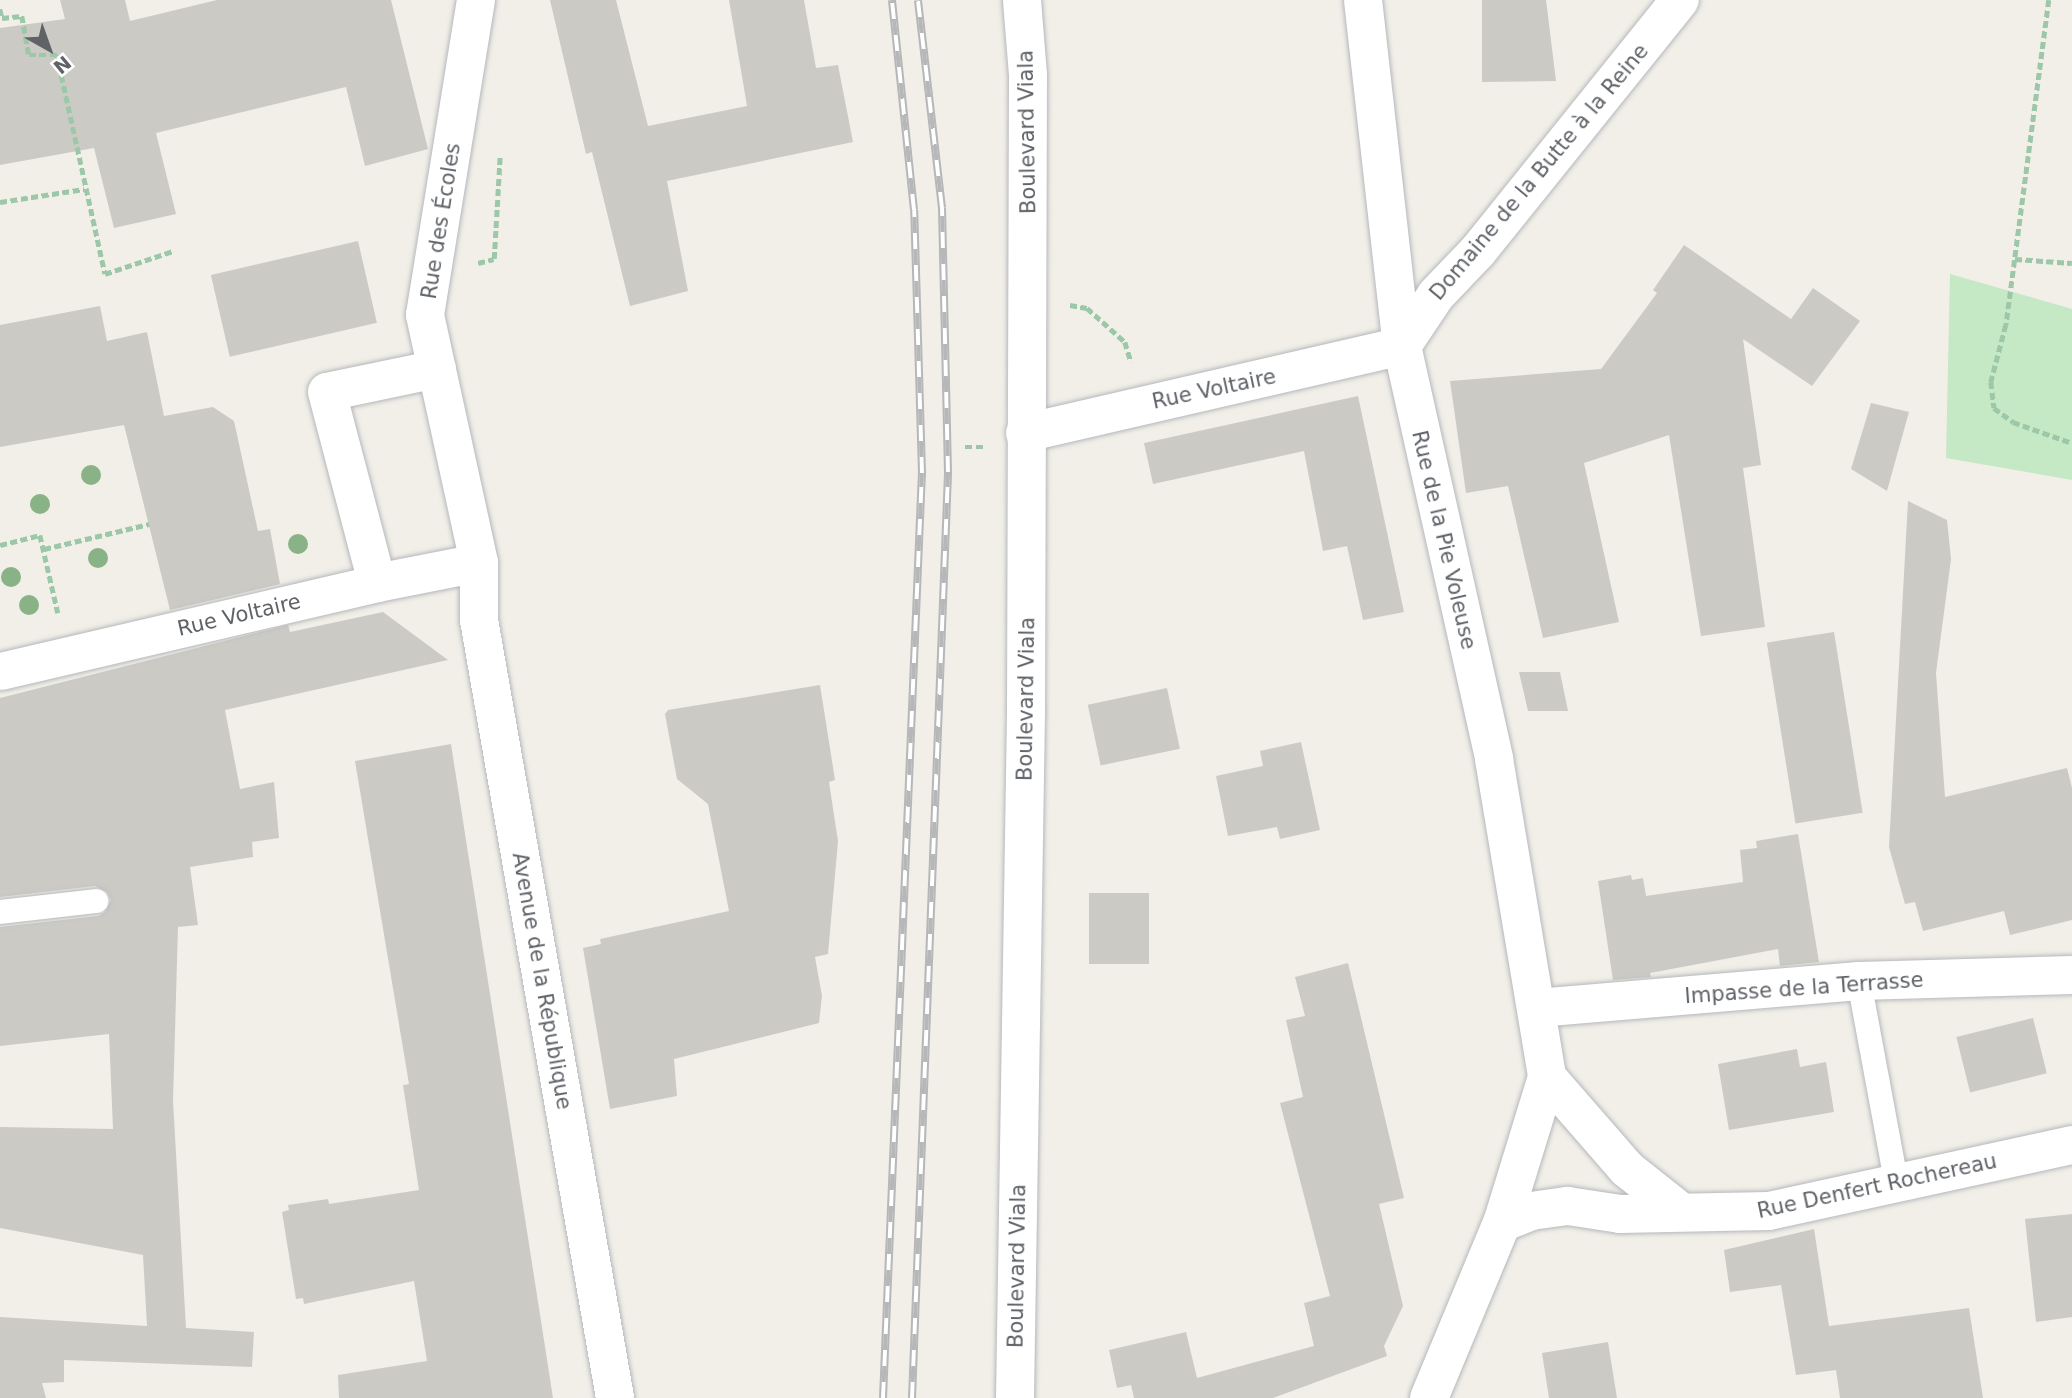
<!DOCTYPE html>
<html>
<head>
<meta charset="utf-8">
<style>
	body { margin:0 }
	#map { position:relative; width:2072px; height:1398px; overflow:hidden; background:#f1efe8; font-family:"DejaVu Sans",sans-serif }
	div>[style] { position:absolute }
	.green>* { inset:0; background:#c5e8c5 }
	.building>* { inset:0; background:#cccac5; transform-origin:0 0 }
	.path>* { height:4.5px; margin-top:-2.25px; transform-origin:0; background:repeating-linear-gradient(90deg,#9cc7a9 0 7px,transparent 0 10.5px) }
	.roads { filter:drop-shadow(0 0 2px #b5b8bc) drop-shadow(0 0 2px #b5b8bc) }
	.service>* { height:24px; margin:-12px; padding:0 12px; transform-origin:12px; border-radius:12px; background:#fff }
	.pedestrian>* { height:37px; margin:-18.5px; padding:0 18.5px; transform-origin:18.5px; border-radius:18.5px; background:#fff }
	.minor>* { height:38px; margin:-19px; padding:0 19px; transform-origin:19px; border-radius:19px; background:#fff }
	.tertiary>* { height:38px; margin:-19px; padding:0 19px; transform-origin:19px; border-radius:19px; background:#fff }
	.rail>* { height:8px; margin-top:-4px; transform-origin:0; background:repeating-linear-gradient(90deg,#fff 0 16px,#b6b7b8 0 32px); box-sizing:border-box; border-block:2px solid #b6b7b8 }
	.trees>* { width:20px; height:20px; margin:-10px; border-radius:50%; background:#89b387 }
	span { translate:-50% -50%; white-space:nowrap; text-align:center; line-height:1.15; -webkit-text-stroke:7px #fff; paint-order:stroke }
	.street-label { font-size:21px; color:#5f6368 }
	.north { position:absolute; left:14px; top:14px; width:70px; height:70px; -webkit-text-stroke:5px #fff; paint-order:stroke; rotate:140deg; font-size:19px; font-weight:700; line-height:28px; text-align:center; color:#5f6368 }
	.north::after { content:''; display:block; margin:auto; width:24px; height:32px; background:#5f6368; clip-path:polygon(50% 0,100% 100%,50% 72%,0 100%) }
</style>
</head>
<body>
<div id="map">
	<div class="green">
		<i style="clip-path:polygon(1950px 274px,2072px 309px,2072px 480px,1946px 458px)"></i>
	</div>
	<div class="building">
		<i style="clip-path:polygon(60px 0,125px 0,130px 21px,217px 0,391px 0,428px 149px,365px 166px,346px 87px,156px 133px,176px 214px,114px 228px,94px 148px,0 165px,0 28px,65px 19px)"></i>
		<i style="clip-path:polygon(550px 0,616px 0,648px 126px,747px 106px,729px 0,804px 0,816px 68px,838px 65px,853px 142px,667px 181px,688px 291px,630px 306px,592px 152px,586px 154px)"></i>
		<i style="clip-path:polygon(1482px 0,1546px 0,1556px 81px,1482px 82px)"></i>
		<i style="left:358px;top:241px;width:84px;height:151px;rotate:77deg"></i>
		<i style="clip-path:polygon(1684px 245px,1791px 319px,1813px 288px,1860px 321px,1812px 386px,1743px 339px,1761px 465px,1743px 468px,1765px 627px,1701px 636px,1669px 435px,1584px 463px,1619px 622px,1543px 638px,1508px 486px,1466px 493px,1450px 381px,1601px 369px,1657px 293px,1653px 290px)"></i>
		<i style="clip-path:polygon(100px 306px,107px 341px,147px 332px,164px 416px,213px 407px,234px 421px,258px 531px,270px 529px,280px 584px,170px 610px,124px 425px,0 447px,0 325px)"></i>
		<i style="clip-path:polygon(1358px 396px,1404px 612px,1363px 620px,1347px 546px,1323px 551px,1304px 451px,1153px 484px,1144px 443px)"></i>
		<i style="clip-path:polygon(1871px 403px,1909px 412px,1887px 491px,1851px 469px)"></i>
		<i style="clip-path:polygon(1908px 501px,1947px 520px,1951px 559px,1936px 673px,1945px 797px,2067px 768px,2072px 788px,2072px 920px,2010px 935px,2004px 911px,1923px 931px,1915px 902px,1905px 904px,1889px 847px)"></i>
		<i style="clip-path:polygon(383px 612px,448px 660px,225px 710px,240px 789px,274px 782px,279px 838px,252px 842px,253px 857px,190px 867px,198px 925px,178px 927px,173px 1101px,186px 1328px,254px 1332px,252px 1367px,64px 1360px,64px 1382px,42px 1383px,46px 1398px,0 1398px,0 1317px,147px 1326px,143px 1255px,0 1228px,0 1127px,113px 1129px,109px 1034px,0 1046px,0 927px,98px 916px,105px 912px,111px 900px,107px 892px,95px 886px,0 897px,0 698px,288px 625px,290px 632px)"></i>
		<i style="left:1834px;top:632px;width:183px;height:68px;rotate:81deg"></i>
		<i style="clip-path:polygon(1519px 672px,1560px 672px,1568px 711px,1528px 711px)"></i>
		<i style="clip-path:polygon(820px 685px,835px 780px,829px 782px,838px 841px,828px 954px,815px 957px,822px 996px,819px 1023px,674px 1059px,677px 1096px,610px 1109px,583px 948px,601px 944px,600px 939px,729px 911px,708px 804px,677px 779px,665px 714px,668px 710px)"></i>
		<i style="left:1167px;top:688px;width:62px;height:81px;rotate:78deg"></i>
		<i style="clip-path:polygon(1301px 742px,1320px 830px,1280px 839px,1277px 827px,1228px 836px,1216px 776px,1263px 766px,1260px 751px)"></i>
		<i style="clip-path:polygon(451px 744px,553px 1398px,339px 1398px,338px 1375px,427px 1361px,414px 1281px,304px 1304px,303px 1298px,296px 1299px,282px 1212px,289px 1210px,288px 1205px,328px 1199px,329px 1204px,419px 1190px,403px 1085px,409px 1084px,355px 761px)"></i>
		<i style="clip-path:polygon(1798px 834px,1819px 962px,1780px 966px,1778px 949px,1650px 973px,1651px 977px,1613px 980px,1598px 881px,1631px 875px,1632px 880px,1643px 878px,1646px 896px,1743px 882px,1740px 850px,1757px 848px,1756px 841px)"></i>
		<i style="left:1089px;top:893px;width:60px;height:71px"></i>
		<i style="clip-path:polygon(1348px 963px,1404px 1198px,1379px 1204px,1403px 1306px,1384px 1346px,1387px 1356px,1273px 1398px,1134px 1398px,1131px 1385px,1117px 1388px,1109px 1350px,1186px 1332px,1197px 1378px,1314px 1346px,1304px 1303px,1330px 1296px,1280px 1103px,1303px 1097px,1286px 1020px,1305px 1016px,1295px 977px)"></i>
		<i style="left:2033px;top:1018px;width:57px;height:79px;rotate:76deg"></i>
		<i style="clip-path:polygon(1797px 1049px,1800px 1067px,1826px 1062px,1834px 1112px,1729px 1130px,1718px 1064px)"></i>
		<i style="clip-path:polygon(2072px 1214px,2072px 1317px,2036px 1322px,2025px 1219px)"></i>
		<i style="clip-path:polygon(1814px 1229px,1829px 1326px,1969px 1308px,1983px 1398px,1840px 1398px,1836px 1370px,1796px 1375px,1781px 1285px,1730px 1292px,1724px 1250px)"></i>
		<i style="clip-path:polygon(1608px 1342px,1617px 1398px,1549px 1398px,1542px 1353px)"></i>
	</div>
	<div class="path">
		<i style="left:2049px;top:0;width:328px;rotate:97.5deg"></i>
		<i style="left:2006px;top:325px;width:59px;rotate:104.7deg"></i>
		<i style="left:1991px;top:382px;width:26px;rotate:83deg"></i>
		<i style="left:1994px;top:408px;width:24px;rotate:36deg"></i>
		<i style="left:2013px;top:422px;width:63px;rotate:19.6deg"></i>
		<i style="left:0;top:9px;width:9px;rotate:77deg"></i>
		<i style="left:2px;top:18px;width:20px;rotate:-6deg"></i>
		<i style="left:22px;top:16px;width:40px;rotate:80deg"></i>
		<i style="left:29px;top:55px;width:28px"></i>
		<i style="left:57px;top:55px;width:224px;rotate:77.6deg"></i>
		<i style="left:105px;top:274px;width:72px;rotate:-18.7deg"></i>
		<i style="left:0;top:202px;width:85px;rotate:-8.8deg"></i>
		<i style="left:2015px;top:259px;width:57px;rotate:4deg"></i>
		<i style="left:478px;top:263px;width:16px;rotate:-14deg"></i>
		<i style="left:494px;top:259px;width:104px;rotate:-86.7deg"></i>
		<i style="left:1070px;top:305px;width:17px;rotate:10deg"></i>
		<i style="left:1087px;top:308px;width:51px;rotate:41.8deg"></i>
		<i style="left:1125px;top:342px;width:21px;rotate:73deg"></i>
		<i style="left:965px;top:447px;width:18px"></i>
		<i style="left:0;top:545px;width:41px;rotate:-14deg"></i>
		<i style="left:40px;top:535px;width:80px;rotate:77deg"></i>
		<i style="left:44px;top:549px;width:108px;rotate:-13.4deg"></i>
	</div>
	<div class="roads">
		<div class="service">
			<i style="left:0;top:912px;width:97px;rotate:-6.5deg"></i>
			<i style="left:1859px;top:981px;width:203px;rotate:79.5deg"></i>
		</div>
		<div class="pedestrian">
			<i style="left:0;top:671px;width:387px;rotate:-13.1deg"></i>
		</div>
		<div class="minor">
			<i style="left:476px;top:0;width:319px;rotate:99.2deg"></i>
			<i style="left:425px;top:315px;width:254px;rotate:77.7deg"></i>
			<i style="left:479px;top:563px;width:57px;rotate:90deg"></i>
			<i style="left:479px;top:620px;width:790px;rotate:80.08deg"></i>
			<i style="left:1363px;top:0;width:348px;rotate:83.6deg"></i>
			<i style="left:1402px;top:346px;width:423px;rotate:77.4deg"></i>
			<i style="left:1494px;top:759px;width:322px;rotate:80.5deg"></i>
			<i style="left:1547px;top:1077px;width:153px;rotate:107.1deg"></i>
			<i style="left:1402px;top:346px;width:61px;rotate:-56.3deg"></i>
			<i style="left:1436px;top:295px;width:61px;rotate:-46.3deg"></i>
			<i style="left:1478px;top:251px;width:322px;rotate:-51.2deg"></i>
			<i style="left:437px;top:369px;width:112px;rotate:168.2deg"></i>
			<i style="left:327px;top:392px;width:197px;rotate:75.3deg"></i>
			<i style="left:377px;top:583px;width:104px;rotate:-11.1deg"></i>
			<i style="left:1025px;top:433px;width:387px;rotate:-13deg"></i>
			<i style="left:1537px;top:1008px;width:323px;rotate:-4.8deg"></i>
			<i style="left:1859px;top:981px;width:213px;rotate:-1.6deg"></i>
			<i style="left:1547px;top:1077px;width:122px;rotate:49deg"></i>
			<i style="left:1627px;top:1169px;width:69px;rotate:38.5deg"></i>
		</div>
		<div class="tertiary">
			<i style="left:1015px;top:1398px;width:686px;rotate:-89.08deg"></i>
			<i style="left:1026px;top:712px;width:637px;rotate:-89.82deg"></i>
			<i style="left:1028px;top:75px;width:75px;rotate:-94.6deg"></i>
			<i style="left:1429px;top:1398px;width:190px;rotate:-67.4deg"></i>
			<i style="left:1502px;top:1223px;width:31px;rotate:-22deg"></i>
			<i style="left:1531px;top:1211px;width:37px;rotate:-8deg"></i>
			<i style="left:1568px;top:1206px;width:53px;rotate:8.7deg"></i>
			<i style="left:1620px;top:1214px;width:149px;rotate:-1.2deg"></i>
			<i style="left:1769px;top:1211px;width:310px;rotate:-12.3deg"></i>
		</div>
	</div>
	<div class="rail">
		<i style="left:883px;top:1398px;width:926px;rotate:-87.59deg"></i>
		<i style="left:922px;top:473px;width:263px;rotate:-91.7deg"></i>
		<i style="left:914px;top:210px;width:211px;rotate:-96deg"></i>
		<i style="left:912px;top:1398px;width:927px;rotate:-87.77deg"></i>
		<i style="left:948px;top:472px;width:264px;rotate:-91.3deg"></i>
		<i style="left:942px;top:208px;width:209px;rotate:-96.6deg"></i>
	</div>
	<div class="trees">
		<i style="left:91px;top:475px"></i>
		<i style="left:40px;top:504px"></i>
		<i style="left:298px;top:544px"></i>
		<i style="left:98px;top:558px"></i>
		<i style="left:11px;top:577px"></i>
		<i style="left:29px;top:605px"></i>
	</div>
	<div class="street-label">
		<span style="left:1027px;top:132px;rotate:-91deg">Boulevard Viala</span>
		<span style="left:1539px;top:172px;rotate:-50deg">Domaine de la Butte à la Reine</span>
		<span style="left:441px;top:221px;rotate:-81deg">Rue des Écoles</span>
		<span style="left:1214px;top:389px;rotate:-12deg">Rue Voltaire</span>
		<span style="left:1444px;top:540px;rotate:77deg">Rue de la Pie Voleuse</span>
		<span style="left:239px;top:615px;rotate:-13deg">Rue Voltaire</span>
		<span style="left:1026px;top:699px;rotate:-89deg">Boulevard Viala</span>
		<span style="left:542px;top:981px;rotate:80deg">Avenue de la République</span>
		<span style="left:1804px;top:988px;rotate:-4deg">Impasse de la Terrasse</span>
		<span style="left:1877px;top:1186px;rotate:-12deg">Rue Denfert Rochereau</span>
		<span style="left:1017px;top:1266px;rotate:-89deg">Boulevard Viala</span>
	</div>
	<div class="north">N</div>
</div>
</body>
</html>
